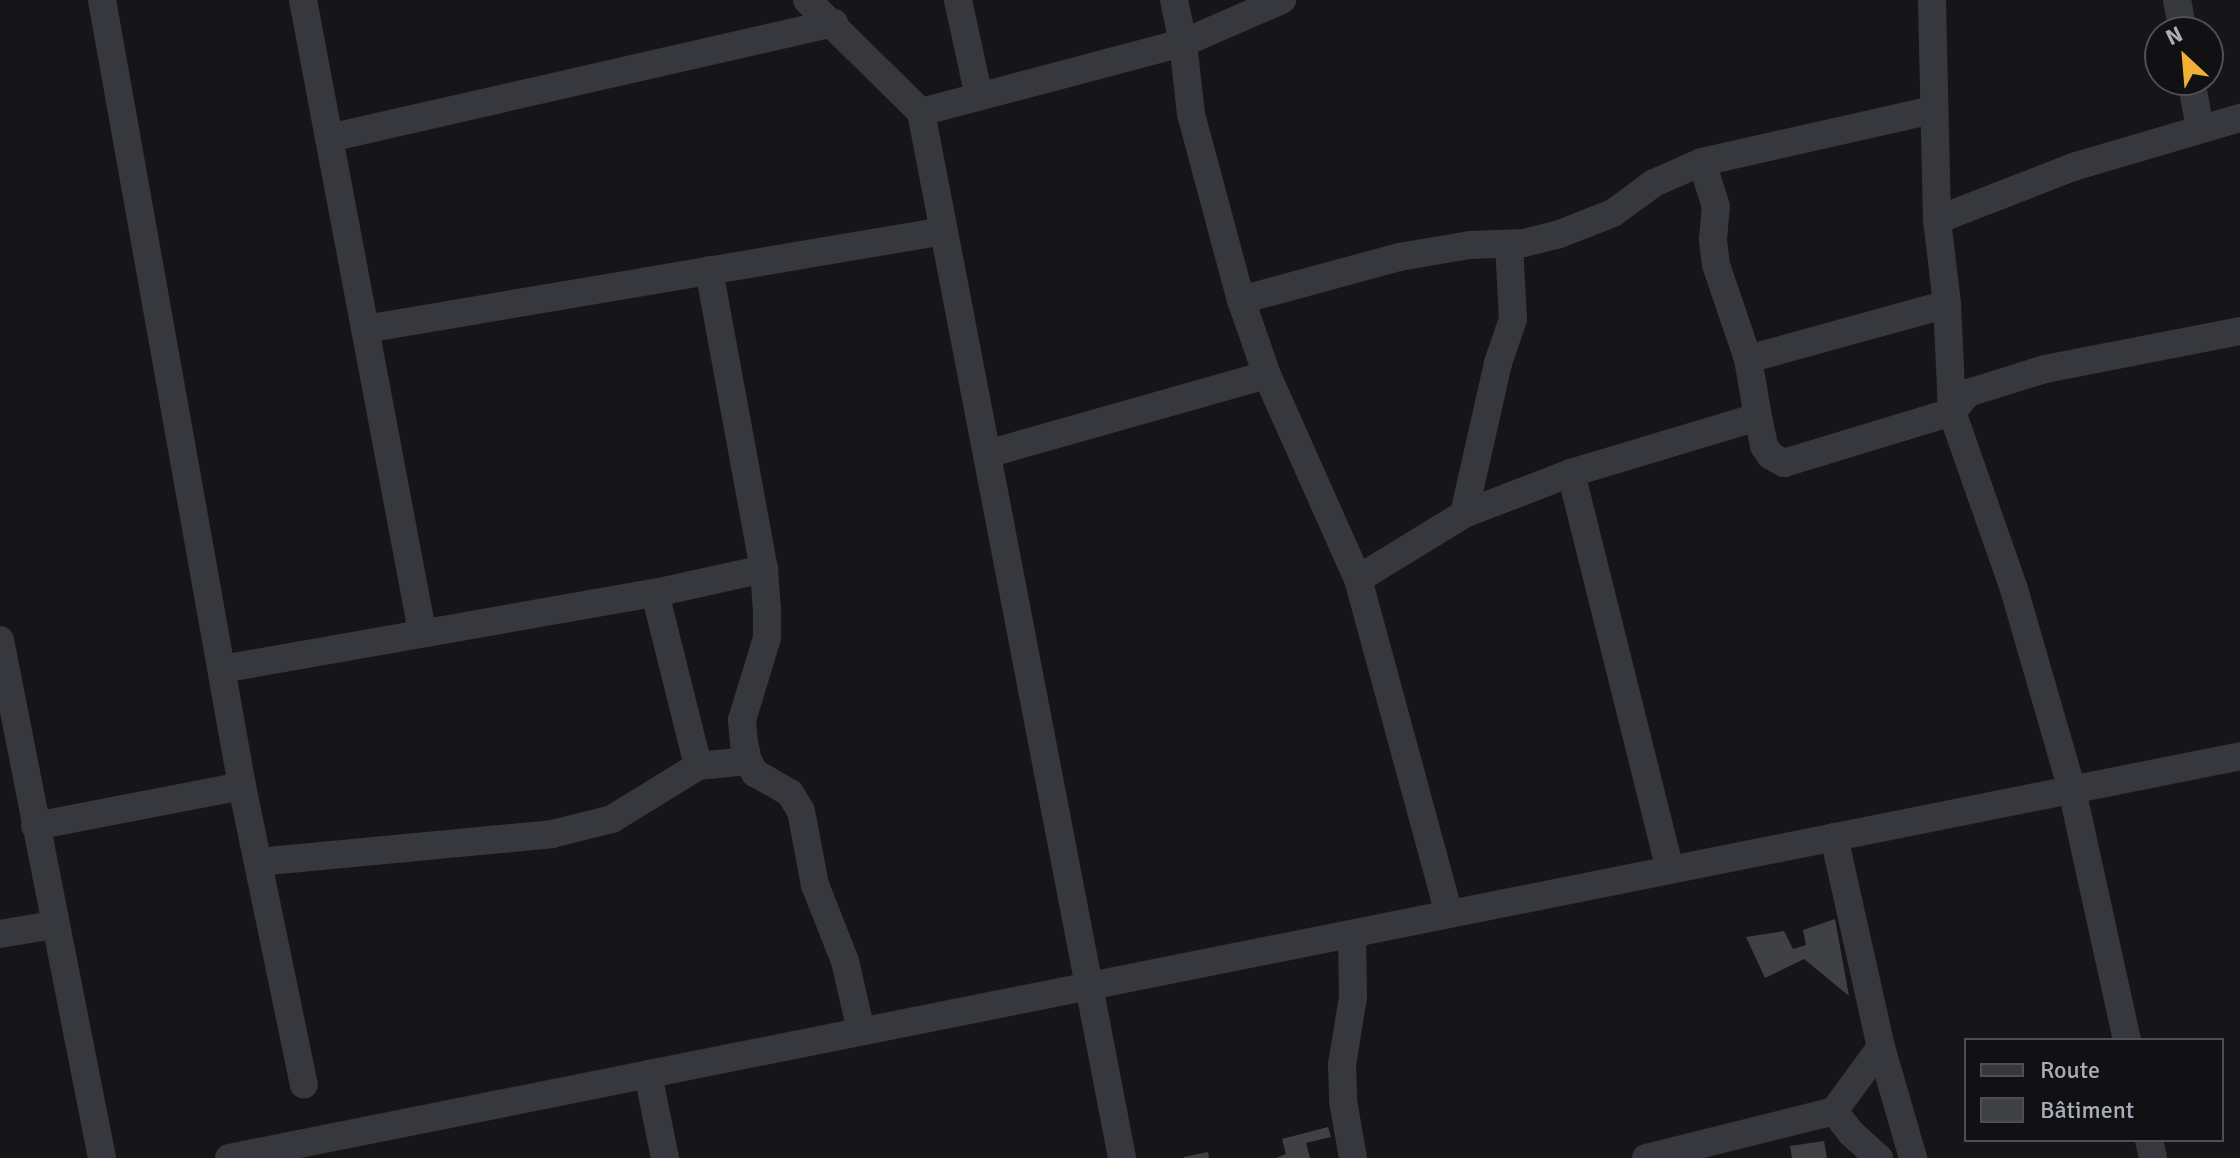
<!DOCTYPE html>
<html>
<head>
<meta charset="utf-8">
<style>
	body { margin:0 }
	#map { position:relative; width:2240px; height:1158px; overflow:hidden; background:#161618; font-family:Signika,sans-serif }
	div>[style] { position:absolute }
	.building>* { inset:0; background:#404145 }
	.minor>* { height:28px; margin:-14px; padding:0 14px; transform-origin:14px; border-radius:14px; background:#37383d }
	span { translate:-50% -50%; white-space:nowrap; text-align:center; line-height:1.15; -webkit-text-stroke:8px #111113; paint-order:stroke }
	.legend { position:absolute; left:1964px; top:1038px; width:260px; height:104px; box-sizing:border-box; background:#111113; border:2px solid #4d4f55; margin:0; padding:10px 14px; list-style:none; font-size:24px; color:#a8adb8 }
	.legend li { display:flex; align-items:center; gap:16px; height:40px }
	.legend b { width:40px; border:2px solid #4d4f55 }
	.north { position:absolute; left:2144px; top:16px; width:80px; height:80px; box-sizing:border-box; background:#111113; border:2px solid #4d4f55; border-radius:50%; rotate:334deg; font-size:22px; font-weight:700; line-height:32px; text-align:center; color:#a8adb8 }
	.north::after { content:''; display:block; margin:auto; width:28px; height:36px; background:#f2b134; clip-path:polygon(50% 0,100% 100%,50% 72%,0 100%) }
</style>
</head>
<body>
<div id="map">
	<div class="building">
		<i style="clip-path:polygon(1835px 919px,1849px 996px,1804px 959px,1765px 978px,1746px 937px,1784px 931px,1793px 949px,1806px 945px,1803px 930px)"></i>
		<i style="clip-path:polygon(1328px 1127px,1331px 1137px,1306px 1143px,1310px 1158px,1276px 1158px,1286px 1154px,1282px 1139px)"></i>
		<i style="clip-path:polygon(1824px 1141px,1827px 1158px,1792px 1158px,1790px 1146px)"></i>
		<i style="clip-path:polygon(1208px 1152px,1209px 1158px,1184px 1158px,1184px 1157px)"></i>
	</div>
	<div class="minor">
		<i style="left:102px;top:0;width:798px;rotate:79.9deg"></i>
		<i style="left:242px;top:786px;width:305px;rotate:78.3deg"></i>
		<i style="left:303px;top:0;width:642px;rotate:79.32deg"></i>
		<i style="left:807px;top:0;width:160px;rotate:44.5deg"></i>
		<i style="left:921px;top:112px;width:1065px;rotate:79.12deg"></i>
		<i style="left:958px;top:0;width:99px;rotate:77.8deg"></i>
		<i style="left:1174px;top:0;width:44px;rotate:78.2deg"></i>
		<i style="left:1183px;top:43px;width:71px;rotate:83.6deg"></i>
		<i style="left:1191px;top:114px;width:193px;rotate:75deg"></i>
		<i style="left:1241px;top:300px;width:79px;rotate:70.9deg"></i>
		<i style="left:1267px;top:375px;width:223px;rotate:66deg"></i>
		<i style="left:1358px;top:579px;width:347px;rotate:74.8deg"></i>
		<i style="left:1932px;top:0;width:220px;rotate:88.7deg"></i>
		<i style="left:1937px;top:220px;width:85px;rotate:83.2deg"></i>
		<i style="left:1947px;top:304px;width:108px;rotate:87.3deg"></i>
		<i style="left:1952px;top:412px;width:188px;rotate:70.7deg"></i>
		<i style="left:2014px;top:589px;width:209px;rotate:73.9deg"></i>
		<i style="left:2072px;top:790px;width:256px;rotate:77.6deg"></i>
		<i style="left:2177px;top:0;width:33px;rotate:79deg"></i>
		<i style="left:2191px;top:80px;width:49px;rotate:79.4deg"></i>
		<i style="left:921px;top:112px;width:271px;rotate:-14.8deg"></i>
		<i style="left:1183px;top:43px;width:108px;rotate:-23.5deg"></i>
		<i style="left:329px;top:138px;width:518px;rotate:-12.83deg"></i>
		<i style="left:1937px;top:220px;width:146px;rotate:-21.3deg"></i>
		<i style="left:2073px;top:167px;width:174px;rotate:-16.4deg"></i>
		<i style="left:709px;top:270px;width:304px;rotate:79.6deg"></i>
		<i style="left:764px;top:569px;width:39px;rotate:86deg"></i>
		<i style="left:767px;top:608px;width:30px;rotate:90deg"></i>
		<i style="left:767px;top:638px;width:86px;rotate:107deg"></i>
		<i style="left:742px;top:720px;width:23px;rotate:85deg"></i>
		<i style="left:744px;top:743px;width:18px;rotate:77deg"></i>
		<i style="left:748px;top:761px;width:14px;rotate:60deg"></i>
		<i style="left:755px;top:773px;width:40px;rotate:29.7deg"></i>
		<i style="left:790px;top:793px;width:21px;rotate:59deg"></i>
		<i style="left:801px;top:811px;width:75px;rotate:79.3deg"></i>
		<i style="left:815px;top:885px;width:82px;rotate:68.5deg"></i>
		<i style="left:845px;top:961px;width:72px;rotate:77.1deg"></i>
		<i style="left:1241px;top:300px;width:164px;rotate:-15.2deg"></i>
		<i style="left:1399px;top:257px;width:72px;rotate:-9.6deg"></i>
		<i style="left:1470px;top:245px;width:54px;rotate:-2.1deg"></i>
		<i style="left:1524px;top:243px;width:34px;rotate:-14deg"></i>
		<i style="left:1557px;top:235px;width:60px;rotate:-21.4deg"></i>
		<i style="left:1613px;top:213px;width:51px;rotate:-36.2deg"></i>
		<i style="left:1654px;top:183px;width:52px;rotate:-23.6deg"></i>
		<i style="left:1702px;top:162px;width:237px;rotate:-12.7deg"></i>
		<i style="left:365px;top:329px;width:587px;rotate:-9.61deg"></i>
		<i style="left:1748px;top:359px;width:206px;rotate:-15.4deg"></i>
		<i style="left:1758px;top:417px;width:30px;rotate:78deg"></i>
		<i style="left:1764px;top:446px;width:12px;rotate:55deg"></i>
		<i style="left:1771px;top:456px;width:15px;rotate:28deg"></i>
		<i style="left:1784px;top:463px;width:176px;rotate:-16.9deg"></i>
		<i style="left:1952px;top:412px;width:25px;rotate:-50deg"></i>
		<i style="left:1968px;top:393px;width:81px;rotate:-17.3deg"></i>
		<i style="left:2045px;top:369px;width:199px;rotate:-11deg"></i>
		<i style="left:987px;top:454px;width:291px;rotate:-15.8deg"></i>
		<i style="left:1571px;top:473px;width:409px;rotate:76deg"></i>
		<i style="left:1464px;top:514px;width:155px;rotate:-77.3deg"></i>
		<i style="left:1498px;top:363px;width:46px;rotate:-71.2deg"></i>
		<i style="left:1513px;top:319px;width:75px;rotate:-93.1deg"></i>
		<i style="left:1358px;top:579px;width:124px;rotate:-31.5deg"></i>
		<i style="left:1464px;top:514px;width:115px;rotate:-21deg"></i>
		<i style="left:1571px;top:473px;width:195px;rotate:-16.7deg"></i>
		<i style="left:1758px;top:417px;width:59px;rotate:-99.8deg"></i>
		<i style="left:1748px;top:359px;width:99px;rotate:-108.8deg"></i>
		<i style="left:1716px;top:265px;width:26px;rotate:-97deg"></i>
		<i style="left:1713px;top:239px;width:32px;rotate:-85deg"></i>
		<i style="left:1716px;top:207px;width:47px;rotate:-107.3deg"></i>
		<i style="left:655px;top:593px;width:178px;rotate:76deg"></i>
		<i style="left:0;top:640px;width:528px;rotate:78.86deg"></i>
		<i style="left:222px;top:669px;width:440px;rotate:-10deg"></i>
		<i style="left:655px;top:593px;width:112px;rotate:-12.4deg"></i>
		<i style="left:35px;top:826px;width:211px;rotate:-10.9deg"></i>
		<i style="left:1834px;top:837px;width:215px;rotate:77.4deg"></i>
		<i style="left:1881px;top:1047px;width:116px;rotate:73.9deg"></i>
		<i style="left:258px;top:862px;width:295px;rotate:-5.4deg"></i>
		<i style="left:552px;top:834px;width:62px;rotate:-14deg"></i>
		<i style="left:612px;top:819px;width:101px;rotate:-31.6deg"></i>
		<i style="left:698px;top:766px;width:50px;rotate:-5.7deg"></i>
		<i style="left:0;top:934px;width:55px;rotate:-9.5deg"></i>
		<i style="left:1352px;top:934px;width:63px;rotate:89.1deg"></i>
		<i style="left:1353px;top:997px;width:69px;rotate:99.2deg"></i>
		<i style="left:1342px;top:1065px;width:36px;rotate:88deg"></i>
		<i style="left:1343px;top:1101px;width:58px;rotate:80deg"></i>
		<i style="left:648px;top:1074px;width:86px;rotate:78.6deg"></i>
		<i style="left:1834px;top:1111px;width:28px;rotate:52deg"></i>
		<i style="left:1851px;top:1133px;width:38px;rotate:42deg"></i>
		<i style="left:2149px;top:1140px;width:18px;rotate:77deg"></i>
		<i style="left:229px;top:1158px;width:2051px;rotate:-11.3deg"></i>
		<i style="left:1646px;top:1158px;width:194px;rotate:-14deg"></i>
		<i style="left:1834px;top:1111px;width:79px;rotate:-53.7deg"></i>
	</div>
	<ul class="legend">
	<li><b style="height:10px;background:#37383d"></b>Route</li>
	<li><b style="height:22px;background:#404145"></b>Bâtiment</li>
	</ul>
	<div class="north">N</div>
</div>
</body>
</html>
